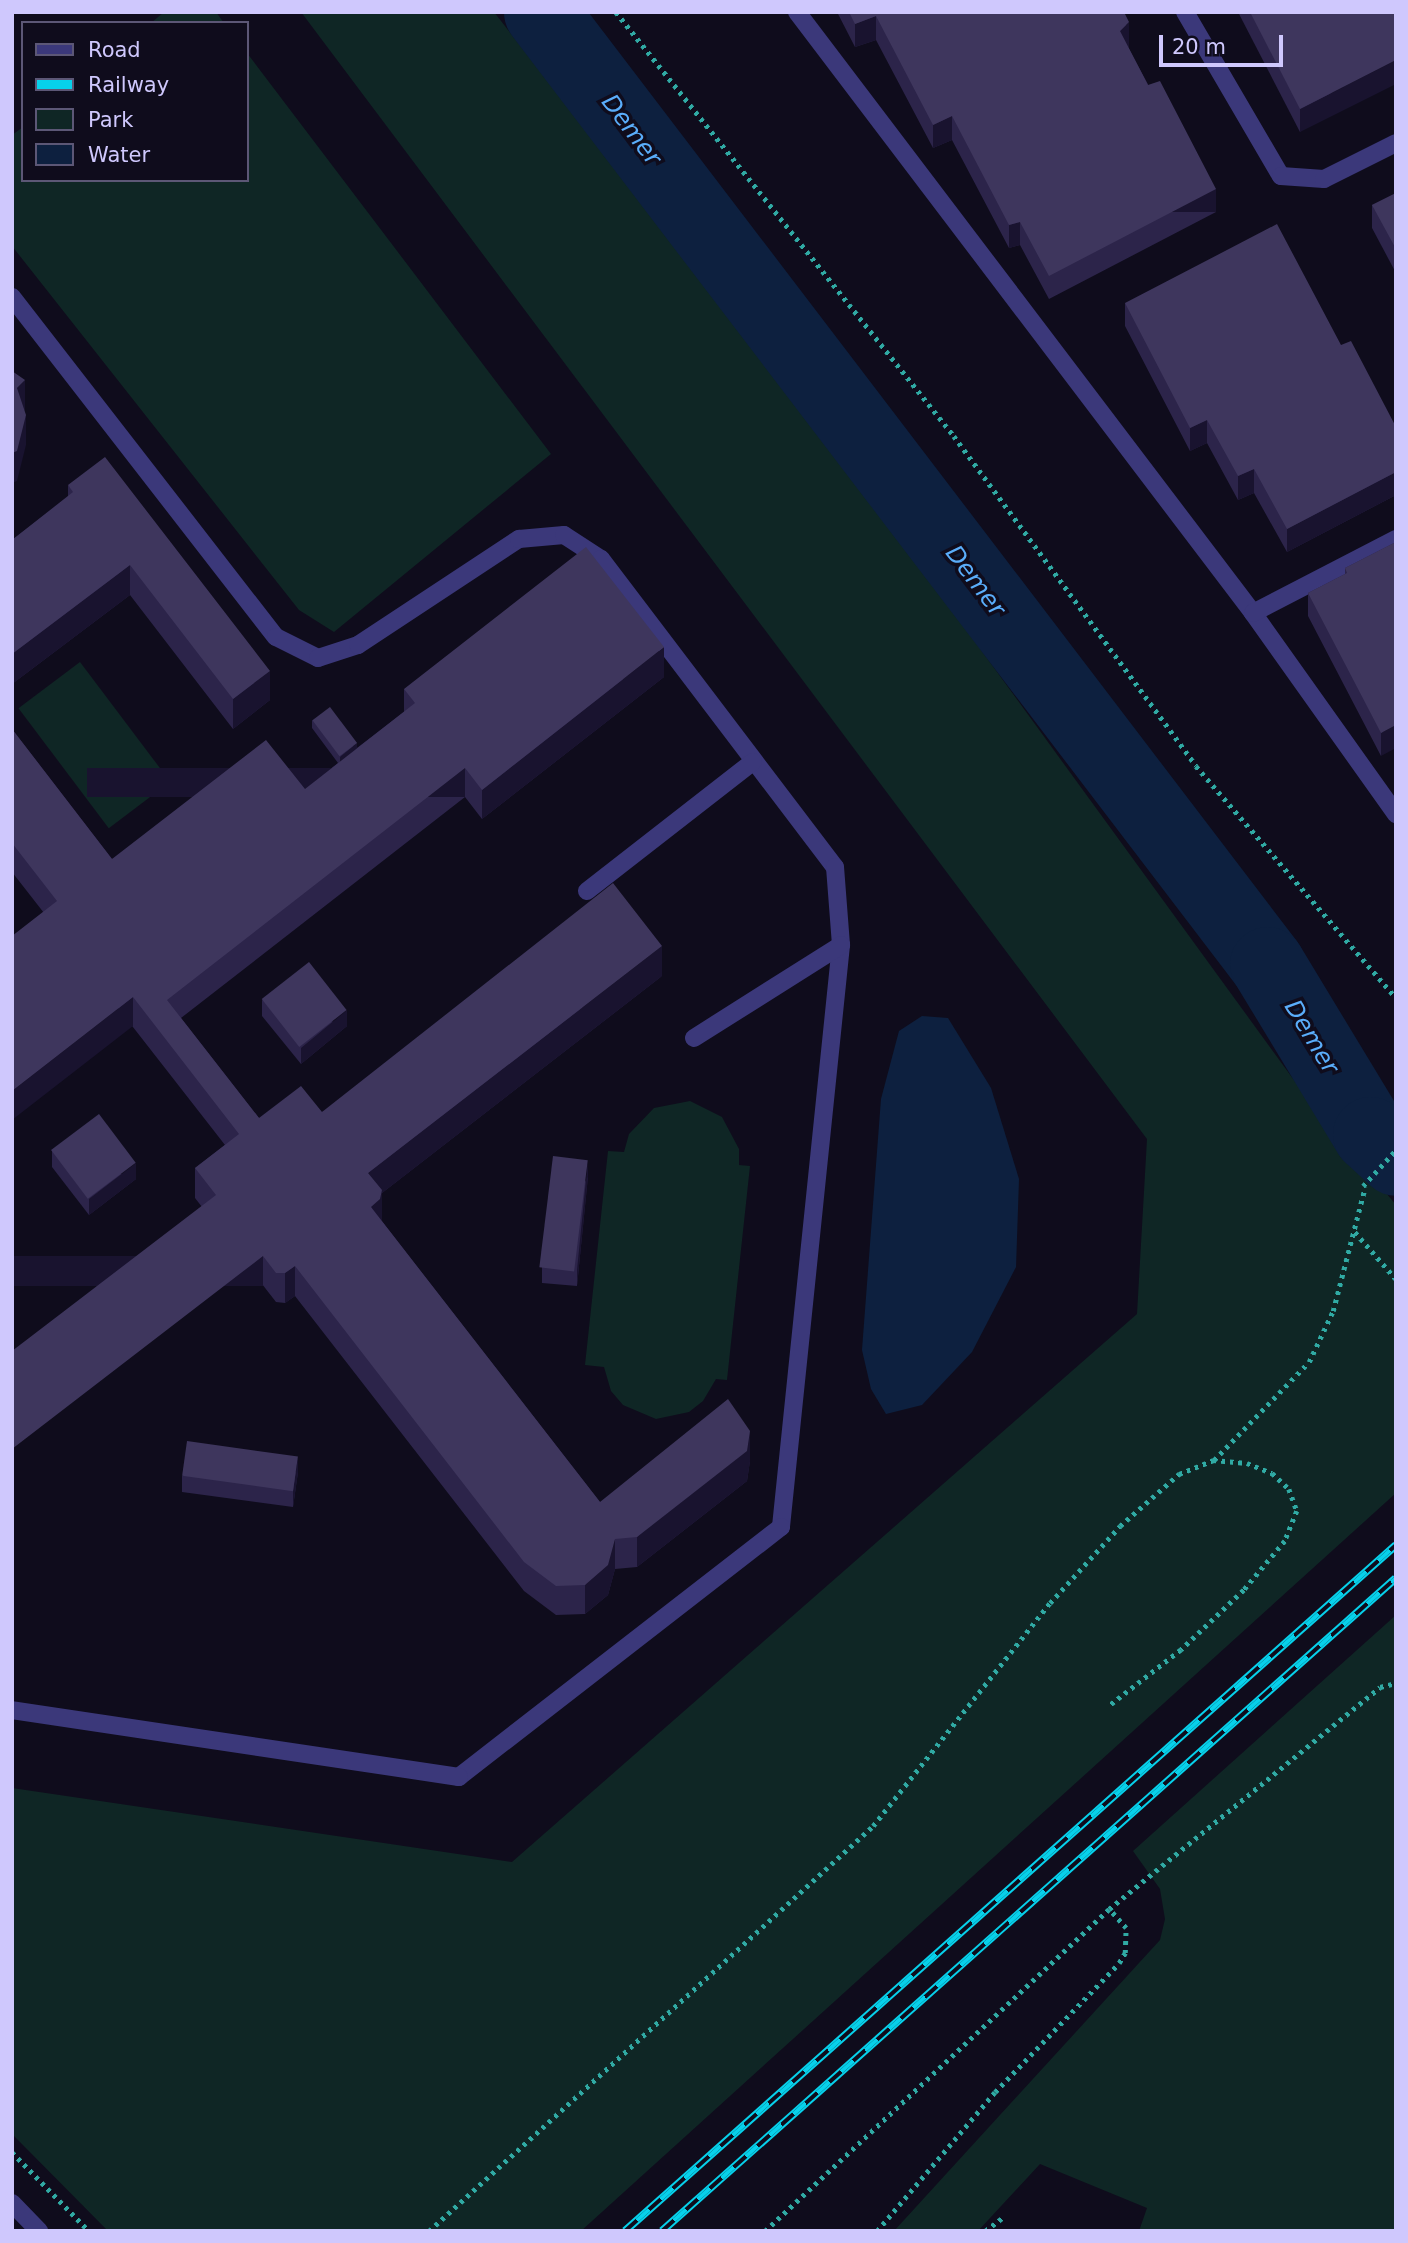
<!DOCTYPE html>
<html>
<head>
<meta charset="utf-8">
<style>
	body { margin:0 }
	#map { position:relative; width:1408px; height:2243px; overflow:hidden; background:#0f0c1c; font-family:"DejaVu Sans",sans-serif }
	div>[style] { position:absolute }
	.green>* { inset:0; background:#0f2625; transform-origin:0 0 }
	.water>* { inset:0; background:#0d203f }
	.river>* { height:75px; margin:-37.5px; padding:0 37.5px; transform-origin:37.5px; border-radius:37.5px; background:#0d203f }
	.path>* { height:4.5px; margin-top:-2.25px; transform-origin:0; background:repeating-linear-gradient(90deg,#30aaa4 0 3.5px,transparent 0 8.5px) }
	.minor>* { height:18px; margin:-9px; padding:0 9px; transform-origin:9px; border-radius:9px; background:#3b387a }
	.rail>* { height:8px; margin-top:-4px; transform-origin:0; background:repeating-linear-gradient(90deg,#0f0c1c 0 16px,#07d1eb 0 32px); box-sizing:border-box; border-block:2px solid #07d1eb }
	.wall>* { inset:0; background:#2c244a }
	.shaded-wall>* { inset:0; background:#19132f; transform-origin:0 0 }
	.building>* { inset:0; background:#3e365d; transform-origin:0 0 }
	span { translate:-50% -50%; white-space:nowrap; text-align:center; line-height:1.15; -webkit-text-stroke:7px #0f0c1c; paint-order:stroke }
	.water-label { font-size:24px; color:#5aadfa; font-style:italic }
	.frame { position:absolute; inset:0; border:14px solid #cfc8fd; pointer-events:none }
	.legend { position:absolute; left:21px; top:21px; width:228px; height:161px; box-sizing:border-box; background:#0f0c1c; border:2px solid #5c5776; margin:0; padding:9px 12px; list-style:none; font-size:21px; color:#cfc8fd }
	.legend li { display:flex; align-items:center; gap:14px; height:35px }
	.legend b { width:35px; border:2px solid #5c5776 }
	.scale { position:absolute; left:1159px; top:35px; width:124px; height:32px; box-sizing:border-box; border:4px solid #cfc8fd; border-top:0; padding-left:9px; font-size:21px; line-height:24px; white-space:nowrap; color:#cfc8fd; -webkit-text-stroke:5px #0f0c1c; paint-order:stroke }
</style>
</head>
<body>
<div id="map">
	<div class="green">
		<i style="clip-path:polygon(164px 12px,216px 12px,224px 23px,151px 23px)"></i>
		<i style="clip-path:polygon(301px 12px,494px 12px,858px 481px,1299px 1087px,1396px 1205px,1396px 1493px,581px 2231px,108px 2231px,12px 2134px,12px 1788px,512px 1862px,1137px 1314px,1147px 1139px)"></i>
		<i style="clip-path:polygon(247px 53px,551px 454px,334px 632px,299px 610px,12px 246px,12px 135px,23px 127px,23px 180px,247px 180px)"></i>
		<i style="left:80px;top:662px;width:150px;height:77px;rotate:53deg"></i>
		<i style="clip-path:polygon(690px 1101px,722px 1117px,739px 1149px,739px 1165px,750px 1166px,727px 1380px,716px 1379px,703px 1401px,689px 1412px,656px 1419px,623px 1405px,611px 1391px,604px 1367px,585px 1365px,608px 1151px,624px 1152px,629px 1134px,654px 1108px)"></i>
		<i style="clip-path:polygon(1396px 1615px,1396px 2231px,1139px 2231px,1147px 2208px,1040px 2164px,978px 2231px,894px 2231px,1160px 1940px,1165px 1919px,1160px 1889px,1133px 1851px)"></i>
	</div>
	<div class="water">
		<i style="clip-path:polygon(922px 1016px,948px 1018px,991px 1088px,1019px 1179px,1016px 1267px,972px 1352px,922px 1405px,886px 1414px,871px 1389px,862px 1350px,881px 1099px,899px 1031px)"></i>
	</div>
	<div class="river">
		<i style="left:541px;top:12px;width:1197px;rotate:52.67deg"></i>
		<i style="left:1267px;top:964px;width:199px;rotate:58.8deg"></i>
		<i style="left:1370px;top:1134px;width:35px;rotate:43deg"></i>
	</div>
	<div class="path">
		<i style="left:616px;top:12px;width:542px;rotate:51.44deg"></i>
		<i style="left:954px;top:436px;width:409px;rotate:53.7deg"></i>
		<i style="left:1196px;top:766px;width:306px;rotate:49.2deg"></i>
		<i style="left:1363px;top:1186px;width:49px;rotate:-47.5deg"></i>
		<i style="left:1355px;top:1232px;width:62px;rotate:48.9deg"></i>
		<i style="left:1214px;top:1460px;width:136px;rotate:-45.9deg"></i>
		<i style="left:1309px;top:1362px;width:56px;rotate:-64.8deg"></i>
		<i style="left:1333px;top:1311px;width:128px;rotate:-75.5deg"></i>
		<i style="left:12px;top:2152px;width:110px;rotate:45.7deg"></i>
		<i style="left:429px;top:2231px;width:601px;rotate:-42.37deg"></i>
		<i style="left:873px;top:1826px;width:285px;rotate:-51.6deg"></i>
		<i style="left:1050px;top:1603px;width:104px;rotate:-47.7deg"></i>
		<i style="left:1120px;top:1526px;width:79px;rotate:-41.4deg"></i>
		<i style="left:1179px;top:1474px;width:37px;rotate:-22deg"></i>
		<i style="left:1213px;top:1460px;width:34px;rotate:5deg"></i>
		<i style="left:1247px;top:1463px;width:27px;rotate:22deg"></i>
		<i style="left:1272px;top:1473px;width:23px;rotate:43deg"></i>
		<i style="left:1289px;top:1489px;width:23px;rotate:70deg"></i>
		<i style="left:1297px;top:1511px;width:32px;rotate:112deg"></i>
		<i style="left:1285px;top:1541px;width:64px;rotate:129.9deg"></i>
		<i style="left:1244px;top:1590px;width:87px;rotate:136.4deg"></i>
		<i style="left:1181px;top:1650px;width:91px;rotate:142.1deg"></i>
		<i style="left:765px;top:2231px;width:471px;rotate:-43.1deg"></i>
		<i style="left:1109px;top:1909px;width:350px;rotate:-39.3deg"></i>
		<i style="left:1380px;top:1687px;width:16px;rotate:-14deg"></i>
		<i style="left:877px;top:2231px;width:182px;rotate:-49.7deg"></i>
		<i style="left:995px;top:2092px;width:179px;rotate:-46.1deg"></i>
		<i style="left:1119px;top:1963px;width:12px;rotate:-59deg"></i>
		<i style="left:1125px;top:1953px;width:25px;rotate:-88deg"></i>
		<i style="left:1126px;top:1928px;width:25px;rotate:-132deg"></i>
		<i style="left:985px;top:2231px;width:21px;rotate:-37deg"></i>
	</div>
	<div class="minor">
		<i style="left:797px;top:12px;width:754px;rotate:52.81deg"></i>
		<i style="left:1253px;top:613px;width:247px;rotate:54.6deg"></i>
		<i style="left:1185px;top:12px;width:190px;rotate:59.7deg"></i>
		<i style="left:1281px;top:176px;width:43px;rotate:4deg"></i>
		<i style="left:1324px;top:179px;width:80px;rotate:-26.6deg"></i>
		<i style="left:12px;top:297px;width:430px;rotate:52.2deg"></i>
		<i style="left:276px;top:637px;width:47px;rotate:26.6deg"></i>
		<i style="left:318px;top:658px;width:42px;rotate:-18deg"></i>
		<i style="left:358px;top:645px;width:193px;rotate:-33.4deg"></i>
		<i style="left:519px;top:539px;width:45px;rotate:-5.1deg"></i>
		<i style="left:564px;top:535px;width:44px;rotate:33deg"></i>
		<i style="left:601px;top:559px;width:387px;rotate:52.8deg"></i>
		<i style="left:835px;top:867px;width:78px;rotate:85.6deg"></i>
		<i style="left:841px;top:945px;width:585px;rotate:95.89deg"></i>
		<i style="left:781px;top:1527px;width:408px;rotate:142.2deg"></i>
		<i style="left:459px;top:1777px;width:452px;rotate:-171.5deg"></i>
		<i style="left:1253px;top:613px;width:161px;rotate:-27.4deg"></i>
		<i style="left:587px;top:891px;width:210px;rotate:-37.9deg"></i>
		<i style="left:694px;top:1038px;width:174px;rotate:-32.3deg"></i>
		<i style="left:12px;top:2203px;width:39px;rotate:46deg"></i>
	</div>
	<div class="rail">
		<i style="left:625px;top:2231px;width:1032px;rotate:-41.66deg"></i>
		<i style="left:662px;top:2231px;width:982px;rotate:-41.66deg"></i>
	</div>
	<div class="wall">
		<i style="clip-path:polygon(837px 12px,1124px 12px,1129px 46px,1128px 47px,1216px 212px,1049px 299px,1020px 245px,1009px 248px,952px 140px,933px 148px,876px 40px,855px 47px)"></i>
		<i style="clip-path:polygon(1238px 12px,1396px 12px,1300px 132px)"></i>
		<i style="clip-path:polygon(1396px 193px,1396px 273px,1372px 228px,1372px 205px)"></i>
		<i style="clip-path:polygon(1125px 303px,1341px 345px,1396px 427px,1396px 495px,1287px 552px,1254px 493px,1238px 500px,1207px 443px,1190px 451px,1125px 326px)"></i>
		<i style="clip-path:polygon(68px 485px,270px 700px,233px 729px,130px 595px,12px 684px,12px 540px,68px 497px)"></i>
		<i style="clip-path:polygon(1396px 542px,1381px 756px,1308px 616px,1308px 593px,1345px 574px,1345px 568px)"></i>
		<i style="clip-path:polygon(664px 677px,482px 819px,465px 797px,181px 1018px,259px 1118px,322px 1112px,662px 976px,382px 1193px,381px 1220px,600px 1502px,750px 1461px,747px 1481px,637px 1567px,615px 1569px,608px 1595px,585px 1614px,556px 1615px,524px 1591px,295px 1296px,285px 1303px,276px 1302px,195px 1198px,195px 1168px,225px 1145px,12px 872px,12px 729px,112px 859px,305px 789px,338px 763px,312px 728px,312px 720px,357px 748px,404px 712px,404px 689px)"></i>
		<i style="clip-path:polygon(262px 1000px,347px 1026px,301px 1064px,262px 1016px)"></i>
		<i style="clip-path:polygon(52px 1151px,136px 1179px,89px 1215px,52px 1167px)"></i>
		<i style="clip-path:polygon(588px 1176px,577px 1286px,542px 1283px,542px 1267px)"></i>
		<i style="clip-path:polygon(298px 1472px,293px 1507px,182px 1492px,182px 1476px)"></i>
	</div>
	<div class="shaded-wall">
		<i style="clip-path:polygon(876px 16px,876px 40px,855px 47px,855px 24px)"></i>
		<i style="clip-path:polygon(1129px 22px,1129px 46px,1120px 54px,1120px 31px)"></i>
		<i style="clip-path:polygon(1396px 60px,1396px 84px,1300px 132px,1300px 109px)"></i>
		<i style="clip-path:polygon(952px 116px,952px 140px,933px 148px,933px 125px)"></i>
		<i style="left:1216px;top:189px;width:23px;height:188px;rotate:90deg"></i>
		<i style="clip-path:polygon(1020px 222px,1020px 245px,1009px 248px,1009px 225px)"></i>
		<i style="clip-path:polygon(25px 380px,25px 410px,17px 417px,17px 388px)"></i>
		<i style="clip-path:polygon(26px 415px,26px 445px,17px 481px,12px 483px,12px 453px)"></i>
		<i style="clip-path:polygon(1207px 420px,1207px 443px,1190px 451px,1190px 428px)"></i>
		<i style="clip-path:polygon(1254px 469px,1254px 493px,1238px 500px,1238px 476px)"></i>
		<i style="clip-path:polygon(1396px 472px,1396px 495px,1287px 552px,1287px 529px)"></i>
		<i style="clip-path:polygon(130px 565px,130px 595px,12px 684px,12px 654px)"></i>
		<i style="clip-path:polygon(664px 647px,664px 677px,482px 819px,482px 790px)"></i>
		<i style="clip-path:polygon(270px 671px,270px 700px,233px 729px,233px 699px)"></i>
		<i style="clip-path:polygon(1396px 725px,1396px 748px,1381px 756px,1381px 733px)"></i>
		<i style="clip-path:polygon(357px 743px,357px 752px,340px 765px,340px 757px)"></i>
		<i style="left:465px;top:768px;width:29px;height:378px;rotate:90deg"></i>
		<i style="clip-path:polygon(662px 946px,662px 976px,382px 1193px,382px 1220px,380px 1229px,371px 1207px,368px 1173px)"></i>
		<i style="clip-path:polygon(133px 997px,133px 1026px,12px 1120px,12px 1091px)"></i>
		<i style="clip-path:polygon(347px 1010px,347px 1026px,301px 1064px,301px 1048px)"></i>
		<i style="clip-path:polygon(588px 1160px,588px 1176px,577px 1286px,577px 1270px)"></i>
		<i style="clip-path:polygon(136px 1163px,136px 1179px,89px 1215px,89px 1199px)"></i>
		<i style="left:263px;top:1256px;width:30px;height:317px;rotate:90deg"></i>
		<i style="clip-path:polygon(295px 1266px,295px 1296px,285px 1303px,285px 1273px)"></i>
		<i style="clip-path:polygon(750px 1431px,750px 1461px,747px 1481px,637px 1567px,637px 1537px)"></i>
		<i style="clip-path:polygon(298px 1456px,298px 1472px,293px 1507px,293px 1491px)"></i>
		<i style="clip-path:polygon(615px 1539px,615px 1569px,608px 1595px,585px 1614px,585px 1585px)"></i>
	</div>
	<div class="building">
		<i style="clip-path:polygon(849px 12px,1124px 12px,1129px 22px,1120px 31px,1148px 85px,1160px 81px,1216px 189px,1049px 276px,1020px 222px,1009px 225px,952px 116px,933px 125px,876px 16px,855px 24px)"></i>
		<i style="clip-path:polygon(1250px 12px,1396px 12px,1396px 60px,1300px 109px)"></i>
		<i style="clip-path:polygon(1396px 193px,1396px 249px,1372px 205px)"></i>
		<i style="clip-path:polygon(1277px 224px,1341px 345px,1351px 341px,1396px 427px,1396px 472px,1287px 529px,1254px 469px,1238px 476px,1207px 420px,1190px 428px,1125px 303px)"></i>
		<i style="clip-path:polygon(12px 371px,25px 380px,17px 388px,26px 415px,17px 451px,12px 453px)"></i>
		<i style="clip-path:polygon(105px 457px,270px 671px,233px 699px,130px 565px,12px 654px,12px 540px,73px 492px,68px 485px)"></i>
		<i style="clip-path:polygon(1396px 542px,1396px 725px,1381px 733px,1308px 593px,1347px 573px,1345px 568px)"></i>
		<i style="clip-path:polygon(586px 547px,664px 647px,482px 790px,465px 768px,167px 1000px,259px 1118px,301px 1086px,322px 1112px,613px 883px,662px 946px,368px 1173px,382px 1190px,380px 1199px,371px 1207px,600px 1502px,728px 1399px,750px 1431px,747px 1451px,637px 1537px,615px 1539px,608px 1565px,585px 1585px,556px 1586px,524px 1562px,295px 1266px,285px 1273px,276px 1273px,263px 1256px,12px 1449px,12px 1351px,216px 1195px,195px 1168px,239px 1134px,133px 997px,12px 1091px,12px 936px,57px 901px,12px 843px,12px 729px,112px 859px,266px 740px,305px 789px,415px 703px,404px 689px)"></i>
		<i style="left:330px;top:707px;width:45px;height:22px;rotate:53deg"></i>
		<i style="left:309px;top:962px;width:61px;height:60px;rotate:52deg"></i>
		<i style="left:99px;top:1114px;width:61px;height:60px;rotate:53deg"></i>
		<i style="left:553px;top:1156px;width:35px;height:112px;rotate:7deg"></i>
		<i style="left:187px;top:1441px;width:112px;height:35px;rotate:8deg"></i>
	</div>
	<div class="water-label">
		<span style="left:631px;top:130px;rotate:53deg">Demer</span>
		<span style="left:975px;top:581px;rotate:53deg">Demer</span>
		<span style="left:1311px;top:1037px;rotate:59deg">Demer</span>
	</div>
	<div class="frame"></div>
	<ul class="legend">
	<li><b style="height:9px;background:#3b387a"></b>Road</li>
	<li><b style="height:9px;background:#07d1eb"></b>Railway</li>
	<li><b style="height:19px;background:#0f2625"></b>Park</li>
	<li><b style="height:19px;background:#0d203f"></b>Water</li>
	</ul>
	<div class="scale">20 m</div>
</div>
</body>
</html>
